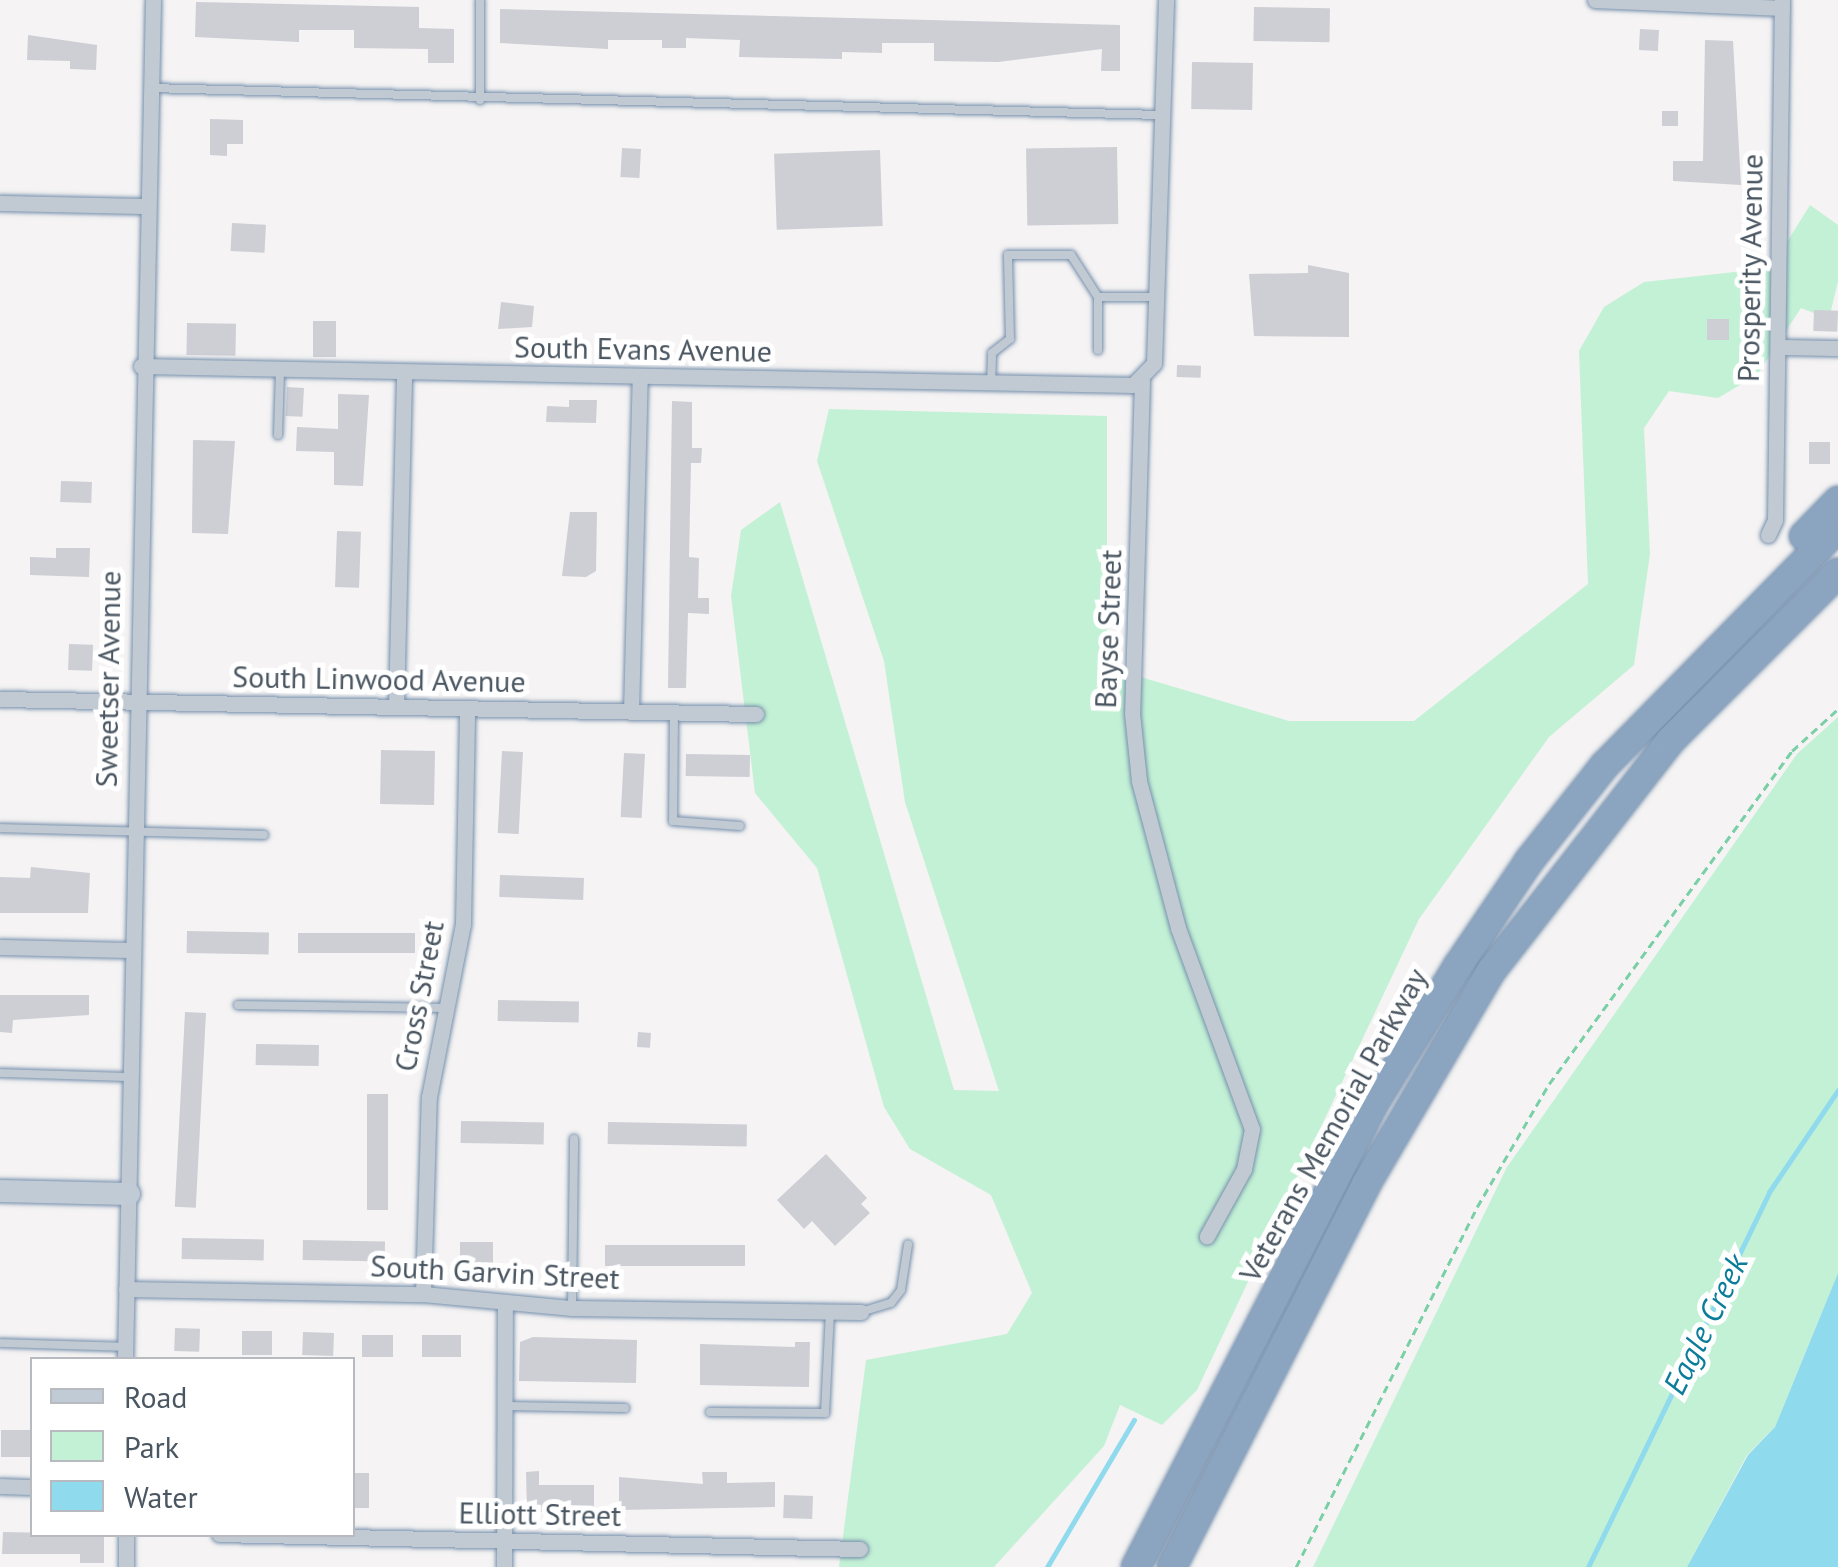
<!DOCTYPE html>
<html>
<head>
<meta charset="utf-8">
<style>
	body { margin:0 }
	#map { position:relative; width:1838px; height:1567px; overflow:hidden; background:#f5f3f3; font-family:"PT Sans",sans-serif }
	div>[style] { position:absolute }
	.green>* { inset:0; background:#c3f1d5 }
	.water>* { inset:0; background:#90daee }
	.stream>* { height:5px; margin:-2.5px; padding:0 2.5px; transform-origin:2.5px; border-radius:2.5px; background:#90daee }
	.building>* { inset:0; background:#cdcfd5; transform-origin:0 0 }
	.path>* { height:2.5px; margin-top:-1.25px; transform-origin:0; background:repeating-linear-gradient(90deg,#7ad0a6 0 8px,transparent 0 13px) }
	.roads { filter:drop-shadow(0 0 2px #7690ad) drop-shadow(0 0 2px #7690ad) }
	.lane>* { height:8px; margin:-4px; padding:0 4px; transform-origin:4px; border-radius:4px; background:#c1cad2 }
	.street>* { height:15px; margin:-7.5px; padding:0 7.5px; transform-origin:7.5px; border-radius:7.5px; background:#c1cad2 }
	.secondary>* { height:22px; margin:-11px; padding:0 11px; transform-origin:11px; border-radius:11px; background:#c1cbd6 }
	.highway>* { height:28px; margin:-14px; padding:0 14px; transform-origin:14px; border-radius:14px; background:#8ba5c1 }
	span { translate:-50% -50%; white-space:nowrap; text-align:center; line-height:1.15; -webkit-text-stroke:10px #fff; paint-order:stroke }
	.street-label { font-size:30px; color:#4a5661 }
	.water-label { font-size:32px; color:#0c7c9b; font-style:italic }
	.legend { position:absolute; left:30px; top:1357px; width:325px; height:180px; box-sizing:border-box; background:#fff; border:2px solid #b7bbc0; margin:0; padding:12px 18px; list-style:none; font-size:30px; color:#4a5661 }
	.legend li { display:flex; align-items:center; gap:20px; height:50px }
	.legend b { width:50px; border:2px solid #b7bbc0 }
</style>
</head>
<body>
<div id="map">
	<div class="green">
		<i style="clip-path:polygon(1810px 205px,1838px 225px,1838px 281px,1829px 319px,1801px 308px,1757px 375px,1718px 398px,1669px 391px,1644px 428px,1650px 554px,1634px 665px,1549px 737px,1419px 919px,1197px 1390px,1162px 1425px,1120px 1405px,1104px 1446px,994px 1567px,839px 1567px,866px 1360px,1007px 1334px,1032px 1293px,991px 1195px,910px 1149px,884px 1107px,817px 868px,755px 793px,731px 596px,741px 530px,780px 502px,954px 1090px,999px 1091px,905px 802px,884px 661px,817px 461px,829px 409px,1107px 416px,1107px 667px,1289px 721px,1414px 721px,1588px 584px,1579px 351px,1604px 307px,1644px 282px,1771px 268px)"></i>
		<i style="clip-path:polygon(1838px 717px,1838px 1273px,1775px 1427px,1747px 1455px,1687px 1567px,1313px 1567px,1507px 1167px,1797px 754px)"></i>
	</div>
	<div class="water">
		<i style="clip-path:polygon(1838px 1273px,1838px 1567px,1687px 1567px,1748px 1455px,1775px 1427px)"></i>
	</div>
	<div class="stream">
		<i style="left:1047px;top:1567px;width:171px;rotate:-59.4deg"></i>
		<i style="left:1588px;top:1567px;width:416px;rotate:-64.2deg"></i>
		<i style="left:1769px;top:1192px;width:123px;rotate:-55.9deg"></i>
	</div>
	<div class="building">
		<i style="clip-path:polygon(196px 2px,419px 7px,419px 28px,454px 29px,454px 63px,428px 63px,428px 49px,354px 48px,354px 30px,299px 30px,299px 42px,195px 37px)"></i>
		<i style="left:1254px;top:7px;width:76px;height:34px;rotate:1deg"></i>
		<i style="clip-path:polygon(500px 9px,1120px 25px,1120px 71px,1101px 71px,1102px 49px,998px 62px,934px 61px,934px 43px,882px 43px,882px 53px,842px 52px,842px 59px,739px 57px,740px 40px,686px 38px,686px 48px,662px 48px,662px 40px,608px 40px,608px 49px,500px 43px)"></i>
		<i style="left:1640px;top:29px;width:19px;height:21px;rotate:3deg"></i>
		<i style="clip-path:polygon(28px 35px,97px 45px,96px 70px,70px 69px,70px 61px,27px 60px)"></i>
		<i style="clip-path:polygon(1705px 40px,1733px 41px,1741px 185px,1673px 181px,1673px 161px,1703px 161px)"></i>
		<i style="left:1192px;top:62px;width:61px;height:47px;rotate:1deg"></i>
		<i style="left:1662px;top:111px;width:16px;height:15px"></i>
		<i style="clip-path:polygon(210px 119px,243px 120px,243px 144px,227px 144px,227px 156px,210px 155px)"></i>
		<i style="left:1117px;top:147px;width:77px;height:91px;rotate:89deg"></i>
		<i style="left:622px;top:148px;width:19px;height:29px;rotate:3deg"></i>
		<i style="left:880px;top:150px;width:76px;height:106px;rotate:88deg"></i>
		<i style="left:232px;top:223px;width:34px;height:28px;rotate:3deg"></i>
		<i style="clip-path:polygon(1308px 265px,1349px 273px,1349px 337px,1254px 336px,1249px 274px,1308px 273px)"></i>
		<i style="clip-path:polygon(501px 302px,534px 306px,532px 327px,498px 329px)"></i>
		<i style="left:1814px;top:310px;width:24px;height:21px;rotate:2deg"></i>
		<i style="left:1707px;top:319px;width:22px;height:21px"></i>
		<i style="left:313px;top:321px;width:23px;height:36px"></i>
		<i style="left:187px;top:323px;width:49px;height:32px;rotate:1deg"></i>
		<i style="left:1177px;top:365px;width:24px;height:12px;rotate:2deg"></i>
		<i style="left:287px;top:387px;width:17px;height:29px;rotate:3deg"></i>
		<i style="clip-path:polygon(338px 394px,369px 395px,363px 486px,334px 485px,334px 452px,296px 451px,297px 427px,338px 429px)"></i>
		<i style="clip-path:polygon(569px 400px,597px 400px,596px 423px,546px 422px,547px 406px,569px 407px)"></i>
		<i style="clip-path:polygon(672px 401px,692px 402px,692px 448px,702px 448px,701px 463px,691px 463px,689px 557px,699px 558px,698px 598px,709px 598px,709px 614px,688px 613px,686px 688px,668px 688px)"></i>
		<i style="clip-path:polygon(193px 440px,235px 441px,228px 534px,192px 533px)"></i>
		<i style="left:1809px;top:442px;width:21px;height:22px"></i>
		<i style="left:61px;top:481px;width:31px;height:21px;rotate:2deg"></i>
		<i style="clip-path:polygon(570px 512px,597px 512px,596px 571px,586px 577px,562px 576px)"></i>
		<i style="left:337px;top:531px;width:24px;height:56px;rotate:2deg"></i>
		<i style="clip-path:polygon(56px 548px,90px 548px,89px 577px,30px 575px,30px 557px,56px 558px)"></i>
		<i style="left:69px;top:644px;width:24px;height:26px;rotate:2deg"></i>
		<i style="left:381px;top:750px;width:54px;height:54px;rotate:1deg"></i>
		<i style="left:502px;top:751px;width:21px;height:82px;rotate:3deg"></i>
		<i style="left:624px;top:753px;width:21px;height:64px;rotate:3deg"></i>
		<i style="left:686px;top:754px;width:64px;height:22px;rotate:1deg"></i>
		<i style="clip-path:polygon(31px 867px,90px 873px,88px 913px,0 913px,0 877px,30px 878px)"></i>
		<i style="left:500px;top:875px;width:84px;height:22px;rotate:2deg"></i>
		<i style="left:187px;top:931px;width:82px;height:22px;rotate:1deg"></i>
		<i style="left:298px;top:933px;width:117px;height:20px"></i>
		<i style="clip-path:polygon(0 995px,89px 995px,89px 1015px,13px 1020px,12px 1033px,0 1032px)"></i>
		<i style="left:498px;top:1000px;width:81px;height:21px;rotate:1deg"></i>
		<i style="left:185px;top:1012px;width:21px;height:195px;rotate:3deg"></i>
		<i style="left:638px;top:1032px;width:13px;height:15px;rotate:4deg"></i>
		<i style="left:256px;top:1044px;width:63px;height:21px;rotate:1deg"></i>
		<i style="left:367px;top:1094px;width:21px;height:116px"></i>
		<i style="left:461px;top:1121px;width:83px;height:22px;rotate:1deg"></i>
		<i style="left:608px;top:1122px;width:139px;height:22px;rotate:1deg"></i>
		<i style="clip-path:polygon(826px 1154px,867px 1198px,861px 1204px,870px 1213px,835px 1246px,812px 1221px,804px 1229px,777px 1200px)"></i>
		<i style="left:182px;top:1238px;width:82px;height:21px;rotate:1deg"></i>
		<i style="left:303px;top:1240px;width:82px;height:20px;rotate:1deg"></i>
		<i style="left:460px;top:1242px;width:33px;height:21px"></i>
		<i style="left:605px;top:1245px;width:140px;height:21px"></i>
		<i style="left:175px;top:1328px;width:25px;height:23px;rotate:2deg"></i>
		<i style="left:242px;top:1331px;width:30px;height:24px"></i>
		<i style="left:303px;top:1332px;width:31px;height:23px;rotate:2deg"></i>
		<i style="left:362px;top:1335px;width:31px;height:22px"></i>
		<i style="left:422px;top:1335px;width:39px;height:22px"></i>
		<i style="clip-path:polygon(533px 1337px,637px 1340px,636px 1383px,519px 1381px,520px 1342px)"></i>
		<i style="clip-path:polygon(795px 1342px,810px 1342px,809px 1387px,700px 1385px,700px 1344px,795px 1347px)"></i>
		<i style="left:1px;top:1430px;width:31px;height:27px"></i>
		<i style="clip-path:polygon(539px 1471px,539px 1485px,594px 1485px,594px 1511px,527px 1512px,526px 1472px)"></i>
		<i style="clip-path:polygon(702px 1472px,727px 1472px,727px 1483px,775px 1482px,775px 1507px,619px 1510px,619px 1477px,703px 1484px)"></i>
		<i style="left:352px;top:1473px;width:17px;height:35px"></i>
		<i style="left:784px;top:1495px;width:29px;height:23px;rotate:2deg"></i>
		<i style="clip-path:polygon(3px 1532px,104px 1534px,104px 1563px,80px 1563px,80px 1554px,2px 1554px)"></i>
	</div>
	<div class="path">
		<i style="left:1296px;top:1567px;width:403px;rotate:-63.3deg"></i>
		<i style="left:1477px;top:1207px;width:143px;rotate:-59.7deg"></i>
		<i style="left:1549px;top:1084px;width:412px;rotate:-53.9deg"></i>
		<i style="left:1792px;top:751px;width:62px;rotate:-42.4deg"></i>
	</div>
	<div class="roads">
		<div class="lane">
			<i style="left:150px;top:88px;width:1011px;rotate:1.53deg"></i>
			<i style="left:480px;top:100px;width:100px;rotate:-90deg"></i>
			<i style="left:1098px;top:297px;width:53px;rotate:90deg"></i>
			<i style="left:991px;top:385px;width:32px;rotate:-88deg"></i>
			<i style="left:992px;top:353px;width:23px;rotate:-38deg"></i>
			<i style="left:1010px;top:339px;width:84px;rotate:-91.4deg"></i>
			<i style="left:1008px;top:255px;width:63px"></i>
			<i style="left:1071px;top:255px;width:50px;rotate:57.3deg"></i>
			<i style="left:1098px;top:297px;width:59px"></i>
			<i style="left:278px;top:435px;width:65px;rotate:-88.2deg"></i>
			<i style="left:674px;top:713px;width:108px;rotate:90.5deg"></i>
			<i style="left:673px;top:821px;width:67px;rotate:4.3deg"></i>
			<i style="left:0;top:828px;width:264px;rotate:1.5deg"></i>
			<i style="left:238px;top:1005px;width:207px;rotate:0.8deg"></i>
			<i style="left:0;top:1073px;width:130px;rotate:1.8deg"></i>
			<i style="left:572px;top:1308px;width:169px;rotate:-89.3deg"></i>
			<i style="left:861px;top:1312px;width:31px;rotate:-17deg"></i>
			<i style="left:891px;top:1303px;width:16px;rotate:-52deg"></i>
			<i style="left:901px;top:1290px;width:46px;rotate:-81.2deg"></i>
			<i style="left:0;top:1343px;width:125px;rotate:1.8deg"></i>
			<i style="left:505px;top:1406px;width:120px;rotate:1deg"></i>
			<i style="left:710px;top:1412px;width:115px;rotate:0.5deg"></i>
			<i style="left:825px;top:1413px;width:101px;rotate:-87.2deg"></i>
		</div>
		<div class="street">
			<i style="left:1595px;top:0;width:187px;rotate:2.4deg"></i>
			<i style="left:0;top:203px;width:145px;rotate:1.2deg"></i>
			<i style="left:1778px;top:347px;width:60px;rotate:1deg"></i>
			<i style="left:141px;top:366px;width:992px;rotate:1.1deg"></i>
			<i style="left:1133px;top:385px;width:30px;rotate:-46deg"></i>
			<i style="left:1154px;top:363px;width:363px;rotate:-88.1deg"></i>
			<i style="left:1142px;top:381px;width:332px;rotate:91.7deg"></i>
			<i style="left:1132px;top:713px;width:68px;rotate:84.1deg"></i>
			<i style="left:1139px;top:781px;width:152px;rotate:75.1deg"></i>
			<i style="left:1178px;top:928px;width:214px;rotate:69.8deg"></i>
			<i style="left:1252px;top:1129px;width:41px;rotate:101.3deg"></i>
			<i style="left:1244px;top:1169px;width:77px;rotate:118.9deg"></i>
			<i style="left:1768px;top:535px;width:17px;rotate:-65deg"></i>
			<i style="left:1775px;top:520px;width:520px;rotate:-89.23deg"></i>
			<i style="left:0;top:699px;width:756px;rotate:1.14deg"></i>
			<i style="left:396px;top:706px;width:334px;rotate:-88.6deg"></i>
			<i style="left:631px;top:712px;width:335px;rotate:-88.5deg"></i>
			<i style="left:0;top:947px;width:131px;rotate:1.3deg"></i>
			<i style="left:126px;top:1289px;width:297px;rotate:1deg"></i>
			<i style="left:423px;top:1294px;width:150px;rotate:5.4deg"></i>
			<i style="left:572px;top:1308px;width:289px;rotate:0.8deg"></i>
			<i style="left:423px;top:1294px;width:197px;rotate:-88.3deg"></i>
			<i style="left:429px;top:1097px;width:176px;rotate:-78.9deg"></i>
			<i style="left:463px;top:924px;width:215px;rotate:-88.9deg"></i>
			<i style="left:125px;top:1360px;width:1360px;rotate:-88.82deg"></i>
			<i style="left:0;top:1486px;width:32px;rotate:2deg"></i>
			<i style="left:219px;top:1534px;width:641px;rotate:1.34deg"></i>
			<i style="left:126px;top:1567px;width:33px;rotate:-90deg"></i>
			<i style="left:504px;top:1567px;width:262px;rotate:-89.8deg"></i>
		</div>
		<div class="secondary">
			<i style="left:0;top:1191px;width:129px;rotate:1.3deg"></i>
		</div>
		<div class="highway">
			<i style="left:1804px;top:536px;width:49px;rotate:-45.8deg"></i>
			<i style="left:1136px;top:1567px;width:519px;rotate:-62.84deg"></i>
			<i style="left:1373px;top:1105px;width:163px;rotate:-58.6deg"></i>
			<i style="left:1458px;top:966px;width:127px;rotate:-55.9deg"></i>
			<i style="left:1529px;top:861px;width:121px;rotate:-51.7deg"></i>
			<i style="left:1604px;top:766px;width:334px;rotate:-45.5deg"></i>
			<i style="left:1172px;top:1567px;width:429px;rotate:-63.1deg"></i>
			<i style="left:1366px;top:1184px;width:247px;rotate:-59.6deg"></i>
			<i style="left:1491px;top:971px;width:291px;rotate:-52.1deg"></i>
			<i style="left:1670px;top:741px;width:238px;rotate:-45deg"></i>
		</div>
	</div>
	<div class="street-label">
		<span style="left:1750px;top:268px;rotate:-89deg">Prosperity Avenue</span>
		<span style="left:643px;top:349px;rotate:1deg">South Evans Avenue</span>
		<span style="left:1108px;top:629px;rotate:-88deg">Bayse Street</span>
		<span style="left:108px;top:679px;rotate:-89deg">Sweetser Avenue</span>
		<span style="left:379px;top:679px;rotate:1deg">South Linwood Avenue</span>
		<span style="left:419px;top:996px;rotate:-79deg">Cross Street</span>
		<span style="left:1333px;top:1125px;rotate:-61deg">Veterans Memorial Parkway</span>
		<span style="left:495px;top:1272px;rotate:3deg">South Garvin Street</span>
		<span style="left:540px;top:1514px;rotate:1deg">Elliott Street</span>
	</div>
	<div class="water-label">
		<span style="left:1705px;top:1324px;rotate:-64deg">Eagle Creek</span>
	</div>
	<ul class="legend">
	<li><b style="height:12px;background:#c1cbd6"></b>Road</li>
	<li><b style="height:28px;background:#c3f1d5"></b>Park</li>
	<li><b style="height:28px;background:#90daee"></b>Water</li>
	</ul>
</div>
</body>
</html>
